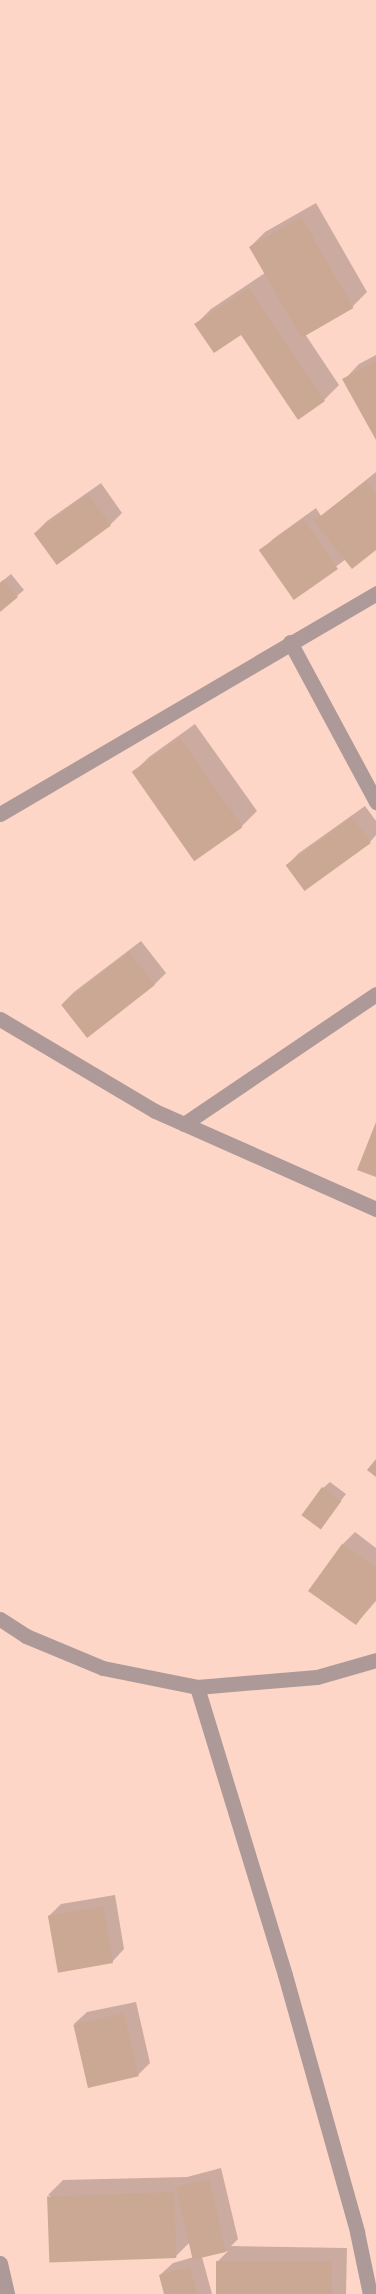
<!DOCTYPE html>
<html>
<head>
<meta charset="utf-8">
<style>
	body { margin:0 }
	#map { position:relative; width:376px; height:2294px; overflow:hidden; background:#fed6c7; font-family:Arial,sans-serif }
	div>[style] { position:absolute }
	.shadow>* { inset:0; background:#0003 }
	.building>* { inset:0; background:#cba894; transform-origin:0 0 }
	.street>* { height:15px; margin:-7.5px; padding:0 7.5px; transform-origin:7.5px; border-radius:7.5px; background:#ad9a98 }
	span { translate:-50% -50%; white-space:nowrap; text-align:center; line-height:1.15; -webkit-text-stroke:4px #fed6c7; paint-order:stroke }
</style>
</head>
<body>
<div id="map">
	<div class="shadow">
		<i style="clip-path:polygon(316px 203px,367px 292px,352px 307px,305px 334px,339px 385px,324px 400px,242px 333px,196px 324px,211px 309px,265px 273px,250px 247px,265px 232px)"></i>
		<i style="clip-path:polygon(376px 355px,376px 437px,344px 380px,359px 364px)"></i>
		<i style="clip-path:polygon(376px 472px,376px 548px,346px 559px,295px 598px,261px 551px,273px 539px,316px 508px,321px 516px)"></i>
		<i style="clip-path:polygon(101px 483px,122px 513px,110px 525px,56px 563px,35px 533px,47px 521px)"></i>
		<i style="clip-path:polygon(11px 574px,24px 590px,0 610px,0 583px)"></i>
		<i style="clip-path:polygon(195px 724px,257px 811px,242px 826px,196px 859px,134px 772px,149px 757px)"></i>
		<i style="clip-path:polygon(365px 806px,376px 821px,376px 835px,370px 842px,287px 865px,299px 853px)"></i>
		<i style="clip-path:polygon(141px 941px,166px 973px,154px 985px,62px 1004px,74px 992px)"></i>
		<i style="clip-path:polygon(330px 1482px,346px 1494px,320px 1528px,323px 1488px)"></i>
		<i style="clip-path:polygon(355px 1532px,376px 1548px,376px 1601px,356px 1624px,309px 1591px,343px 1544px)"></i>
		<i style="clip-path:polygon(115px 1895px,124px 1949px,112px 1962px,49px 1916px,61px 1904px)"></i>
		<i style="clip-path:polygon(136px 2002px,150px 2063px,138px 2075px,74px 2024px,87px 2012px)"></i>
		<i style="clip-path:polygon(221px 2168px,238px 2239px,231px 2246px,347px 2248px,346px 2294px,217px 2294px,217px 2262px,228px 2251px,202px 2257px,212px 2294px,165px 2294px,160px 2275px,173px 2263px,194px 2257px,190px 2242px,175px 2257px,48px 2195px,63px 2180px,187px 2177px)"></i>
	</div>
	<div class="building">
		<i style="left:301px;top:217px;width:105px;height:60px;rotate:60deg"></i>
		<i style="clip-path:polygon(249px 288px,325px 401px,298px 420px,241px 335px,214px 353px,194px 324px)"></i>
		<i style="clip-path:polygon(376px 361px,376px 440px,342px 379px)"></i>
		<i style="clip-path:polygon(366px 481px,376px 494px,376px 550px,352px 569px,314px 521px)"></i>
		<i style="left:88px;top:494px;width:39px;height:67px;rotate:54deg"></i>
		<i style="left:303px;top:519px;width:61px;height:54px;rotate:55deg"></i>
		<i style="clip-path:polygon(3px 580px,18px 597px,0 612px,0 583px)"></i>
		<i style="left:180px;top:738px;width:109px;height:59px;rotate:55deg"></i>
		<i style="left:352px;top:817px;width:32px;height:82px;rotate:54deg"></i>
		<i style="left:129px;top:952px;width:42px;height:86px;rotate:52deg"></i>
		<i style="clip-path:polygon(376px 1122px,376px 1177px,357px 1170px)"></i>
		<i style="clip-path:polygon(376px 1459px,376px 1477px,367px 1470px)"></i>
		<i style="left:322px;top:1487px;width:24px;height:35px;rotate:36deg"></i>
		<i style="clip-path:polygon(342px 1544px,376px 1568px,376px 1598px,356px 1625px,308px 1591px)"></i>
		<i style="left:103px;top:1906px;width:58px;height:56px;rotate:80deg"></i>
		<i style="left:124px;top:2013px;width:65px;height:52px;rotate:77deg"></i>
		<i style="left:209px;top:2179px;width:75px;height:34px;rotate:77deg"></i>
		<i style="left:174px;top:2192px;width:66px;height:127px;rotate:88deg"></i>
		<i style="left:216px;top:2261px;width:116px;height:33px"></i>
		<i style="clip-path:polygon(190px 2267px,197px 2294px,164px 2294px,159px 2275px)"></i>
	</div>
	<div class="street">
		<i style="left:290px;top:642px;width:182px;rotate:61.7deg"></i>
		<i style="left:0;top:814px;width:436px;rotate:-30.4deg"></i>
		<i style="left:0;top:1019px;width:180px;rotate:30.7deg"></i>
		<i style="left:155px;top:1111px;width:242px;rotate:23.9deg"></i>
		<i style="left:184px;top:1124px;width:232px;rotate:-34.1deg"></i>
		<i style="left:0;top:1619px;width:31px;rotate:33deg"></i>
		<i style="left:26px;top:1636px;width:83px;rotate:22.6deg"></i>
		<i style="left:103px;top:1668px;width:96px;rotate:11.4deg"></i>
		<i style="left:197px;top:1687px;width:120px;rotate:-4.8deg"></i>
		<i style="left:317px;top:1677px;width:61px;rotate:-16.1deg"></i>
		<i style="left:197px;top:1687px;width:301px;rotate:73deg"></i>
		<i style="left:285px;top:1975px;width:267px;rotate:74.3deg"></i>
		<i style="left:357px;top:2232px;width:63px;rotate:78.2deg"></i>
		<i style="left:0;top:2263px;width:32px;rotate:77deg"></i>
	</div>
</div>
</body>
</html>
